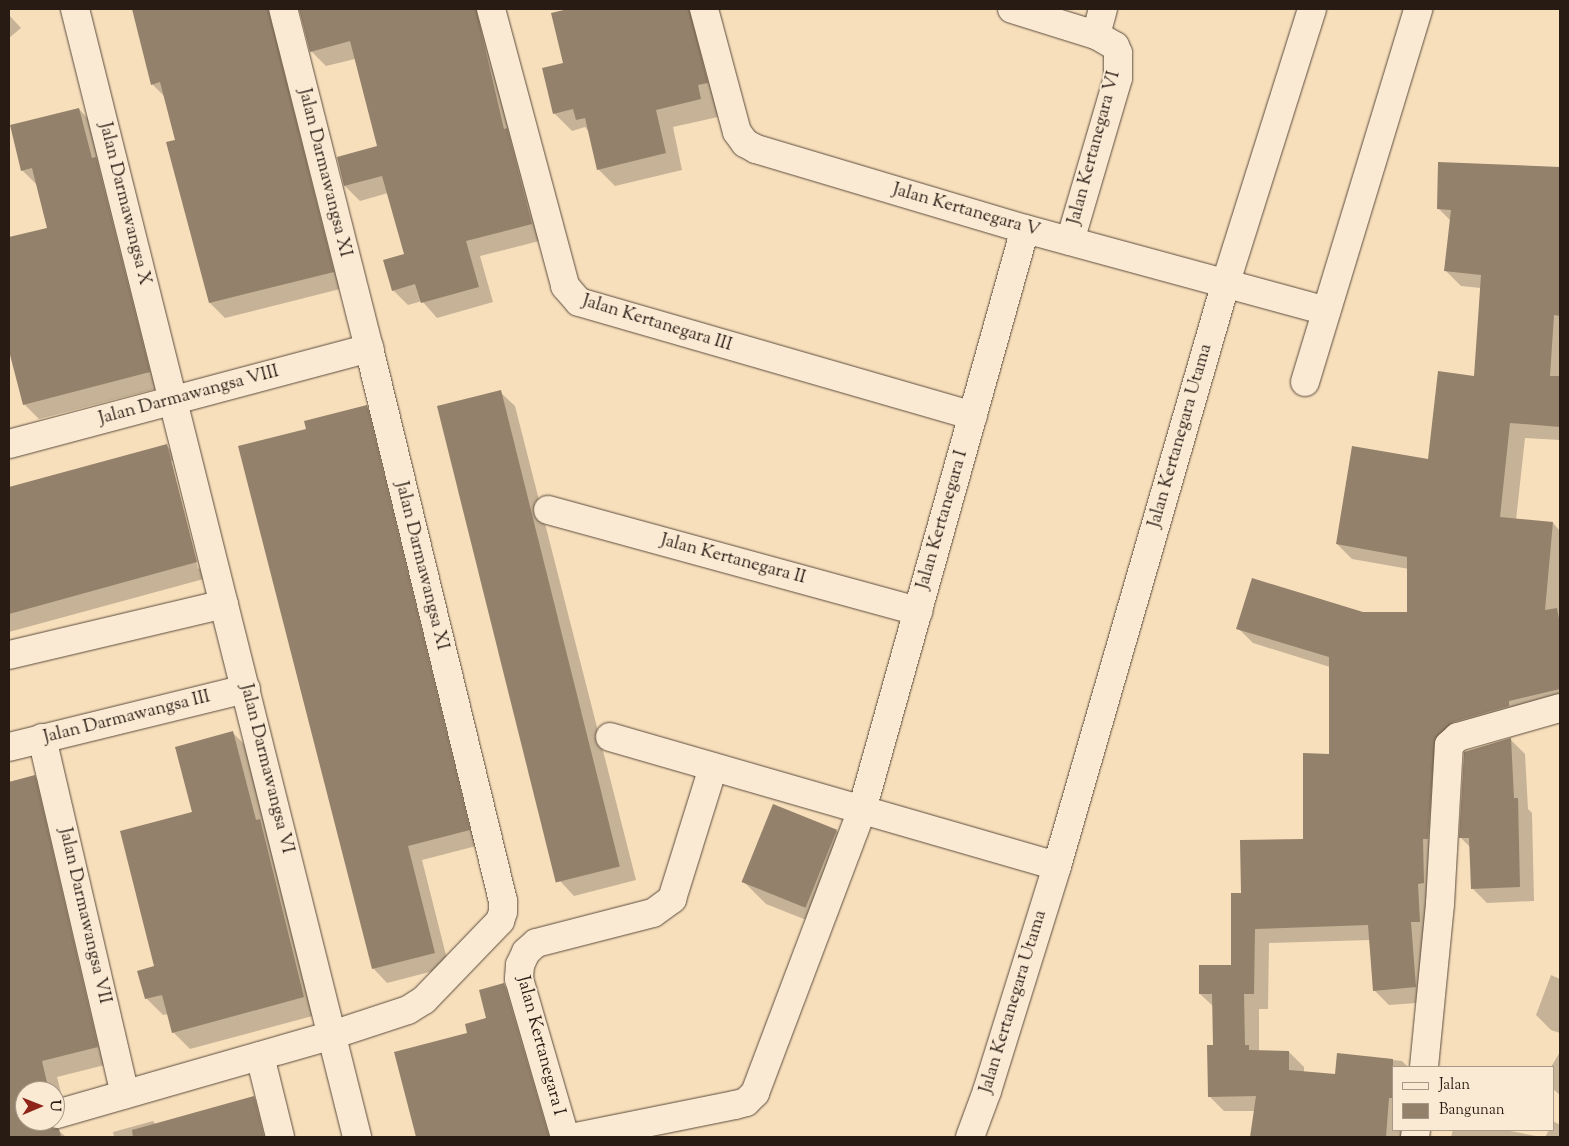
<!DOCTYPE html>
<html>
<head>
<meta charset="utf-8">
<style>
	body { margin:0 }
	#map { position:relative; width:1569px; height:1146px; overflow:hidden; background:#f8dfbc; font-family:"Sorts Mill Goudy",serif }
	div>[style] { position:absolute }
	.shadow>* { inset:0; background:#0003 }
	.building>* { inset:0; background:#94816b; transform-origin:0 0 }
	.roads { filter:drop-shadow(0 0 1px #5b4c3d) drop-shadow(0 0 1px #5b4c3d) }
	.minor>* { height:28px; margin:-14px; padding:0 14px; transform-origin:14px; border-radius:14px; background:#faead3 }
	span { translate:-50% -50%; white-space:nowrap; text-align:center; line-height:1.15; -webkit-text-stroke:4px #faead3; paint-order:stroke }
	.street-label { font-size:18px; color:#271b13 }
	.frame { position:absolute; inset:0; border:10px solid #271b13; pointer-events:none }
	.legend { position:absolute; left:1392px; top:1066px; width:162px; height:65px; box-sizing:border-box; background:#faead3; border:1px solid #a69786; margin:0; padding:6px 9px; list-style:none; font-size:15px; color:#271b13 }
	.legend li { display:flex; align-items:center; gap:10px; height:25px }
	.legend b { width:25px; border:1px solid #a69786 }
	.north { position:absolute; left:15px; top:1081px; width:50px; height:50px; box-sizing:border-box; background:#faead3; border:1px solid #a69786; border-radius:50%; rotate:89deg; font-size:14px; font-weight:700; line-height:20px; text-align:center; color:#271b13 }
	.north::after { content:''; display:block; margin:auto; width:18px; height:22px; background:#8f2418; clip-path:polygon(50% 0,100% 100%,50% 72%,0 100%) }
</style>
</head>
<body>
<div id="map">
	<div class="shadow">
		<i style="clip-path:polygon(133px 9px,285px 9px,348px 287px,225px 318px,210px 303px,177px 141px,165px 97px,152px 84px)"></i>
		<i style="clip-path:polygon(342px 9px,486px 9px,547px 239px,480px 256px,493px 302px,437px 318px,422px 301px,408px 305px,393px 290px,406px 255px,388px 193px,360px 201px,345px 186px,378px 147px,355px 59px,326px 66px,311px 51px,344px 15px)"></i>
		<i style="clip-path:polygon(569px 9px,707px 9px,715px 103px,718px 117px,673px 127px,682px 170px,615px 186px,598px 169px,589px 132px,585px 127px,572px 131px,554px 113px,564px 64px)"></i>
		<i style="clip-path:polygon(9px 15px,21px 28px,9px 38px)"></i>
		<i style="clip-path:polygon(79px 109px,93px 124px,163px 387px,39px 419px,24px 404px,9px 349px,9px 239px,48px 228px,37px 185px,22px 170px)"></i>
		<i style="clip-path:polygon(1440px 163px,1560px 170px,1560px 440px,1525px 438px,1516px 520px,1553px 523px,1560px 531px,1560px 703px,1462px 728px,1431px 1002px,1389px 1005px,1374px 990px,1370px 940px,1269px 943px,1268px 1009px,1259px 1009px,1259px 1052px,1289px 1052px,1304px 1067px,1304px 1072px,1336px 1076px,1338px 1054px,1402px 1061px,1408px 1067px,1393px 1067px,1393px 1130px,1402px 1130px,1402px 1137px,1252px 1137px,1255px 1111px,1224px 1111px,1209px 1096px,1214px 1046px,1214px 1007px,1200px 994px,1232px 966px,1304px 840px,1330px 755px,1330px 667px,1253px 643px,1238px 628px,1363px 613px,1409px 614px,1409px 569px,1352px 559px,1337px 544px,1429px 460px,1476px 377px,1481px 288px,1461px 286px,1446px 271px,1451px 221px,1438px 208px)"></i>
		<i style="clip-path:polygon(500px 392px,515px 406px,636px 880px,574px 896px,560px 881px)"></i>
		<i style="clip-path:polygon(366px 407px,381px 421px,484px 844px,422px 860px,449px 967px,387px 983px,373px 968px,308px 430px)"></i>
		<i style="clip-path:polygon(evenodd,167px 446px,181px 460px,211px 577px,9px 632px,9px 488px,167px 446px,170px 461px,173px 461px,200px 568px,198px 569px,170px 461px)"></i>
		<i style="clip-path:polygon(233px 733px,250px 750px,320px 1014px,190px 1049px,173px 1032px,168px 1014px,163px 1015px,146px 998px,156px 967px,194px 813px)"></i>
		<i style="clip-path:polygon(1511px 740px,1525px 754px,1528px 809px,1532px 813px,1534px 901px,1487px 903px,1473px 889px,1471px 848px,1461px 838px)"></i>
		<i style="clip-path:polygon(evenodd,34px 776px,50px 792px,113px 1063px,57px 1077px,67px 1116px,58px 1126px,58px 1130px,66px 1137px,9px 1137px,9px 782px,34px 776px,25px 1091px,55px 1091px,55px 1121px,25px 1121px,25px 1091px)"></i>
		<i style="clip-path:polygon(774px 806px,837px 831px,858px 853px,829px 929px,766px 904px,744px 882px)"></i>
		<i style="clip-path:polygon(1551px 975px,1560px 979px,1560px 1033px,1551px 1030px,1536px 1015px)"></i>
		<i style="clip-path:polygon(504px 985px,521px 1003px,561px 1137px,417px 1137px,396px 1053px,469px 1034px,487px 1019px)"></i>
		<i style="clip-path:polygon(1560px 1052px,1560px 1095px,1553px 1089px,1553px 1067px,1551px 1067px)"></i>
		<i style="clip-path:polygon(254px 1098px,270px 1114px,275px 1137px,114px 1137px,113px 1132px,153px 1121px,156px 1125px)"></i>
		<i style="clip-path:polygon(1553px 1121px,1560px 1125px,1560px 1137px,1545px 1137px,1549px 1130px,1553px 1130px)"></i>
		<i style="clip-path:polygon(1453px 1130px,1505px 1130px,1541px 1137px,1451px 1137px)"></i>
	</div>
	<div class="building">
		<i style="clip-path:polygon(132px 9px,268px 9px,334px 272px,209px 303px,166px 142px,175px 140px,160px 82px,151px 85px)"></i>
		<i style="clip-path:polygon(299px 9px,476px 9px,504px 129px,507px 128px,532px 224px,466px 241px,479px 287px,421px 303px,415px 284px,392px 291px,383px 260px,404px 254px,382px 176px,344px 186px,337px 157px,377px 146px,350px 41px,310px 52px)"></i>
		<i style="clip-path:polygon(568px 9px,689px 9px,708px 83px,698px 85px,701px 99px,656px 110px,666px 153px,597px 170px,585px 118px,576px 120px,573px 109px,553px 114px,542px 68px,563px 63px,551px 13px)"></i>
		<i style="clip-path:polygon(79px 108px,92px 158px,96px 157px,150px 372px,23px 405px,9px 351px,9px 237px,47px 228px,32px 168px,21px 171px,10px 125px)"></i>
		<i style="clip-path:polygon(1438px 162px,1560px 167px,1560px 316px,1554px 315px,1550px 376px,1560px 376px,1560px 427px,1510px 423px,1500px 517px,1553px 522px,1545px 610px,1557px 608px,1560px 624px,1560px 689px,1509px 701px,1509px 706px,1453px 722px,1435px 739px,1428px 839px,1423px 839px,1424px 883px,1418px 884px,1420px 922px,1411px 922px,1416px 987px,1373px 991px,1368px 925px,1255px 929px,1254px 994px,1244px 994px,1245px 1045px,1249px 1045px,1249px 1050px,1289px 1051px,1289px 1070px,1335px 1074px,1337px 1053px,1393px 1059px,1393px 1098px,1389px 1098px,1386px 1137px,1250px 1137px,1256px 1096px,1208px 1097px,1207px 1045px,1213px 1045px,1212px 994px,1199px 994px,1199px 965px,1231px 965px,1231px 893px,1241px 893px,1240px 840px,1303px 839px,1303px 753px,1329px 754px,1329px 657px,1236px 629px,1252px 578px,1363px 612px,1407px 612px,1407px 557px,1336px 544px,1352px 446px,1428px 459px,1438px 371px,1474px 376px,1481px 275px,1444px 271px,1451px 210px,1437px 209px)"></i>
		<i style="left:501px;top:390px;width:491px;height:66px;rotate:76deg"></i>
		<i style="clip-path:polygon(367px 405px,470px 830px,408px 846px,435px 953px,372px 969px,238px 446px,306px 429px,304px 421px)"></i>
		<i style="clip-path:polygon(167px 444px,197px 562px,9px 614px,9px 487px)"></i>
		<i style="clip-path:polygon(233px 731px,256px 820px,260px 819px,304px 997px,172px 1033px,162px 995px,145px 999px,137px 971px,154px 966px,120px 831px,192px 812px,175px 747px)"></i>
		<i style="clip-path:polygon(1511px 738px,1514px 798px,1518px 798px,1520px 887px,1471px 889px,1469px 838px,1459px 838px,1464px 752px)"></i>
		<i style="clip-path:polygon(35px 775px,98px 1047px,42px 1061px,49px 1091px,25px 1091px,25px 1121px,44px 1121px,53px 1129px,59px 1129px,61px 1137px,9px 1137px,9px 782px)"></i>
		<i style="left:773px;top:804px;width:69px;height:84px;rotate:22deg"></i>
		<i style="clip-path:polygon(504px 983px,549px 1137px,416px 1137px,394px 1052px,467px 1033px,465px 1024px,486px 1018px,479px 990px)"></i>
		<i style="clip-path:polygon(254px 1096px,264px 1137px,133px 1137px,132px 1130px)"></i>
	</div>
	<div class="roads">
		<div class="minor">
			<i style="left:75px;top:9px;width:1163px;rotate:75.96deg"></i>
			<i style="left:491px;top:9px;width:287px;rotate:75deg"></i>
			<i style="left:565px;top:286px;width:21px;rotate:49deg"></i>
			<i style="left:579px;top:302px;width:410px;rotate:16.1deg"></i>
			<i style="left:704px;top:9px;width:127px;rotate:75deg"></i>
			<i style="left:737px;top:132px;width:14px;rotate:54deg"></i>
			<i style="left:745px;top:143px;width:13px;rotate:29deg"></i>
			<i style="left:756px;top:149px;width:281px;rotate:16.6deg"></i>
			<i style="left:1025px;top:229px;width:312px;rotate:15.2deg"></i>
			<i style="left:1012px;top:9px;width:88px;rotate:17.2deg"></i>
			<i style="left:1096px;top:35px;width:22px;rotate:30deg"></i>
			<i style="left:1115px;top:46px;width:8px;rotate:67deg"></i>
			<i style="left:1118px;top:53px;width:25px;rotate:90deg"></i>
			<i style="left:1118px;top:78px;width:170px;rotate:106.4deg"></i>
			<i style="left:1096px;top:35px;width:27px;rotate:-75deg"></i>
			<i style="left:1305px;top:382px;width:390px;rotate:-73.1deg"></i>
			<i style="left:9px;top:444px;width:373px;rotate:-14.9deg"></i>
			<i style="left:548px;top:510px;width:384px;rotate:15.3deg"></i>
			<i style="left:9px;top:655px;width:221px;rotate:-13.3deg"></i>
			<i style="left:610px;top:737px;width:465px;rotate:16.1deg"></i>
			<i style="left:42px;top:738px;width:366px;rotate:76.9deg"></i>
			<i style="left:9px;top:747px;width:244px;rotate:-13.8deg"></i>
			<i style="left:260px;top:1056px;width:83px;rotate:76.1deg"></i>
			<i style="left:1424px;top:1067px;width:164px;rotate:-84.4deg"></i>
			<i style="left:1440px;top:904px;width:159px;rotate:-86.8deg"></i>
			<i style="left:1449px;top:745px;width:12px;rotate:-42deg"></i>
			<i style="left:1458px;top:737px;width:106px;rotate:-15.9deg"></i>
			<i style="left:57px;top:1114px;width:286px;rotate:-16deg"></i>
			<i style="left:332px;top:1035px;width:80px;rotate:-18.2deg"></i>
			<i style="left:408px;top:1010px;width:19px;rotate:-32deg"></i>
			<i style="left:424px;top:1000px;width:110px;rotate:-46.1deg"></i>
			<i style="left:500px;top:921px;width:9px;rotate:-72deg"></i>
			<i style="left:503px;top:912px;width:11px;rotate:-90deg"></i>
			<i style="left:503px;top:901px;width:569px;rotate:-103.62deg"></i>
			<i style="left:369px;top:348px;width:350px;rotate:-104.2deg"></i>
			<i style="left:565px;top:1137px;width:165px;rotate:-106.2deg"></i>
			<i style="left:519px;top:979px;width:14px;rotate:-86deg"></i>
			<i style="left:520px;top:965px;width:14px;rotate:-65deg"></i>
			<i style="left:526px;top:952px;width:13px;rotate:-42deg"></i>
			<i style="left:536px;top:943px;width:121px;rotate:-14.4deg"></i>
			<i style="left:653px;top:913px;width:24px;rotate:-36deg"></i>
			<i style="left:672px;top:899px;width:138px;rotate:-72.7deg"></i>
			<i style="left:576px;top:1137px;width:162px;rotate:-11.4deg"></i>
			<i style="left:735px;top:1105px;width:11px;rotate:-15deg"></i>
			<i style="left:746px;top:1102px;width:13px;rotate:-45deg"></i>
			<i style="left:755px;top:1093px;width:303px;rotate:-69.3deg"></i>
			<i style="left:862px;top:810px;width:603px;rotate:-74.33deg"></i>
			<i style="left:970px;top:1137px;width:49px;rotate:-69.7deg"></i>
			<i style="left:987px;top:1091px;width:236px;rotate:-72.7deg"></i>
			<i style="left:1057px;top:866px;width:608px;rotate:-73.86deg"></i>
			<i style="left:1226px;top:282px;width:286px;rotate:-72.5deg"></i>
			<i style="left:1415px;top:1137px;width:7px;rotate:-82deg"></i>
		</div>
	</div>
	<div class="street-label">
		<span style="left:1095px;top:148px;rotate:-75deg">Jalan Kertanegara VI</span>
		<span style="left:324px;top:173px;rotate:76deg">Jalan Darmawangsa XI</span>
		<span style="left:124px;top:204px;rotate:76deg">Jalan Darmawangsa X</span>
		<span style="left:966px;top:211px;rotate:16deg">Jalan Kertanegara V</span>
		<span style="left:657px;top:324px;rotate:17deg">Jalan Kertanegara III</span>
		<span style="left:189px;top:396px;rotate:-15deg">Jalan Darmawangsa VIII</span>
		<span style="left:1181px;top:436px;rotate:-74deg">Jalan Kertanegara Utama</span>
		<span style="left:943px;top:520px;rotate:-74deg">Jalan Kertanegara I</span>
		<span style="left:733px;top:560px;rotate:15deg">Jalan Kertanegara II</span>
		<span style="left:421px;top:566px;rotate:76deg">Jalan Darmawangsa XI</span>
		<span style="left:127px;top:718px;rotate:-14deg">Jalan Darmawangsa III</span>
		<span style="left:266px;top:769px;rotate:76deg">Jalan Darmawangsa VI</span>
		<span style="left:84px;top:916px;rotate:77deg">Jalan Darmawangsa VII</span>
		<span style="left:1014px;top:1002px;rotate:-73deg">Jalan Kertanegara Utama</span>
		<span style="left:540px;top:1046px;rotate:75deg">Jalan Kertanegara I</span>
	</div>
	<div class="frame"></div>
	<ul class="legend">
	<li><b style="height:6px;background:#faead3"></b>Jalan</li>
	<li><b style="height:14px;background:#94816b"></b>Bangunan</li>
	</ul>
	<div class="north">U</div>
</div>
</body>
</html>
